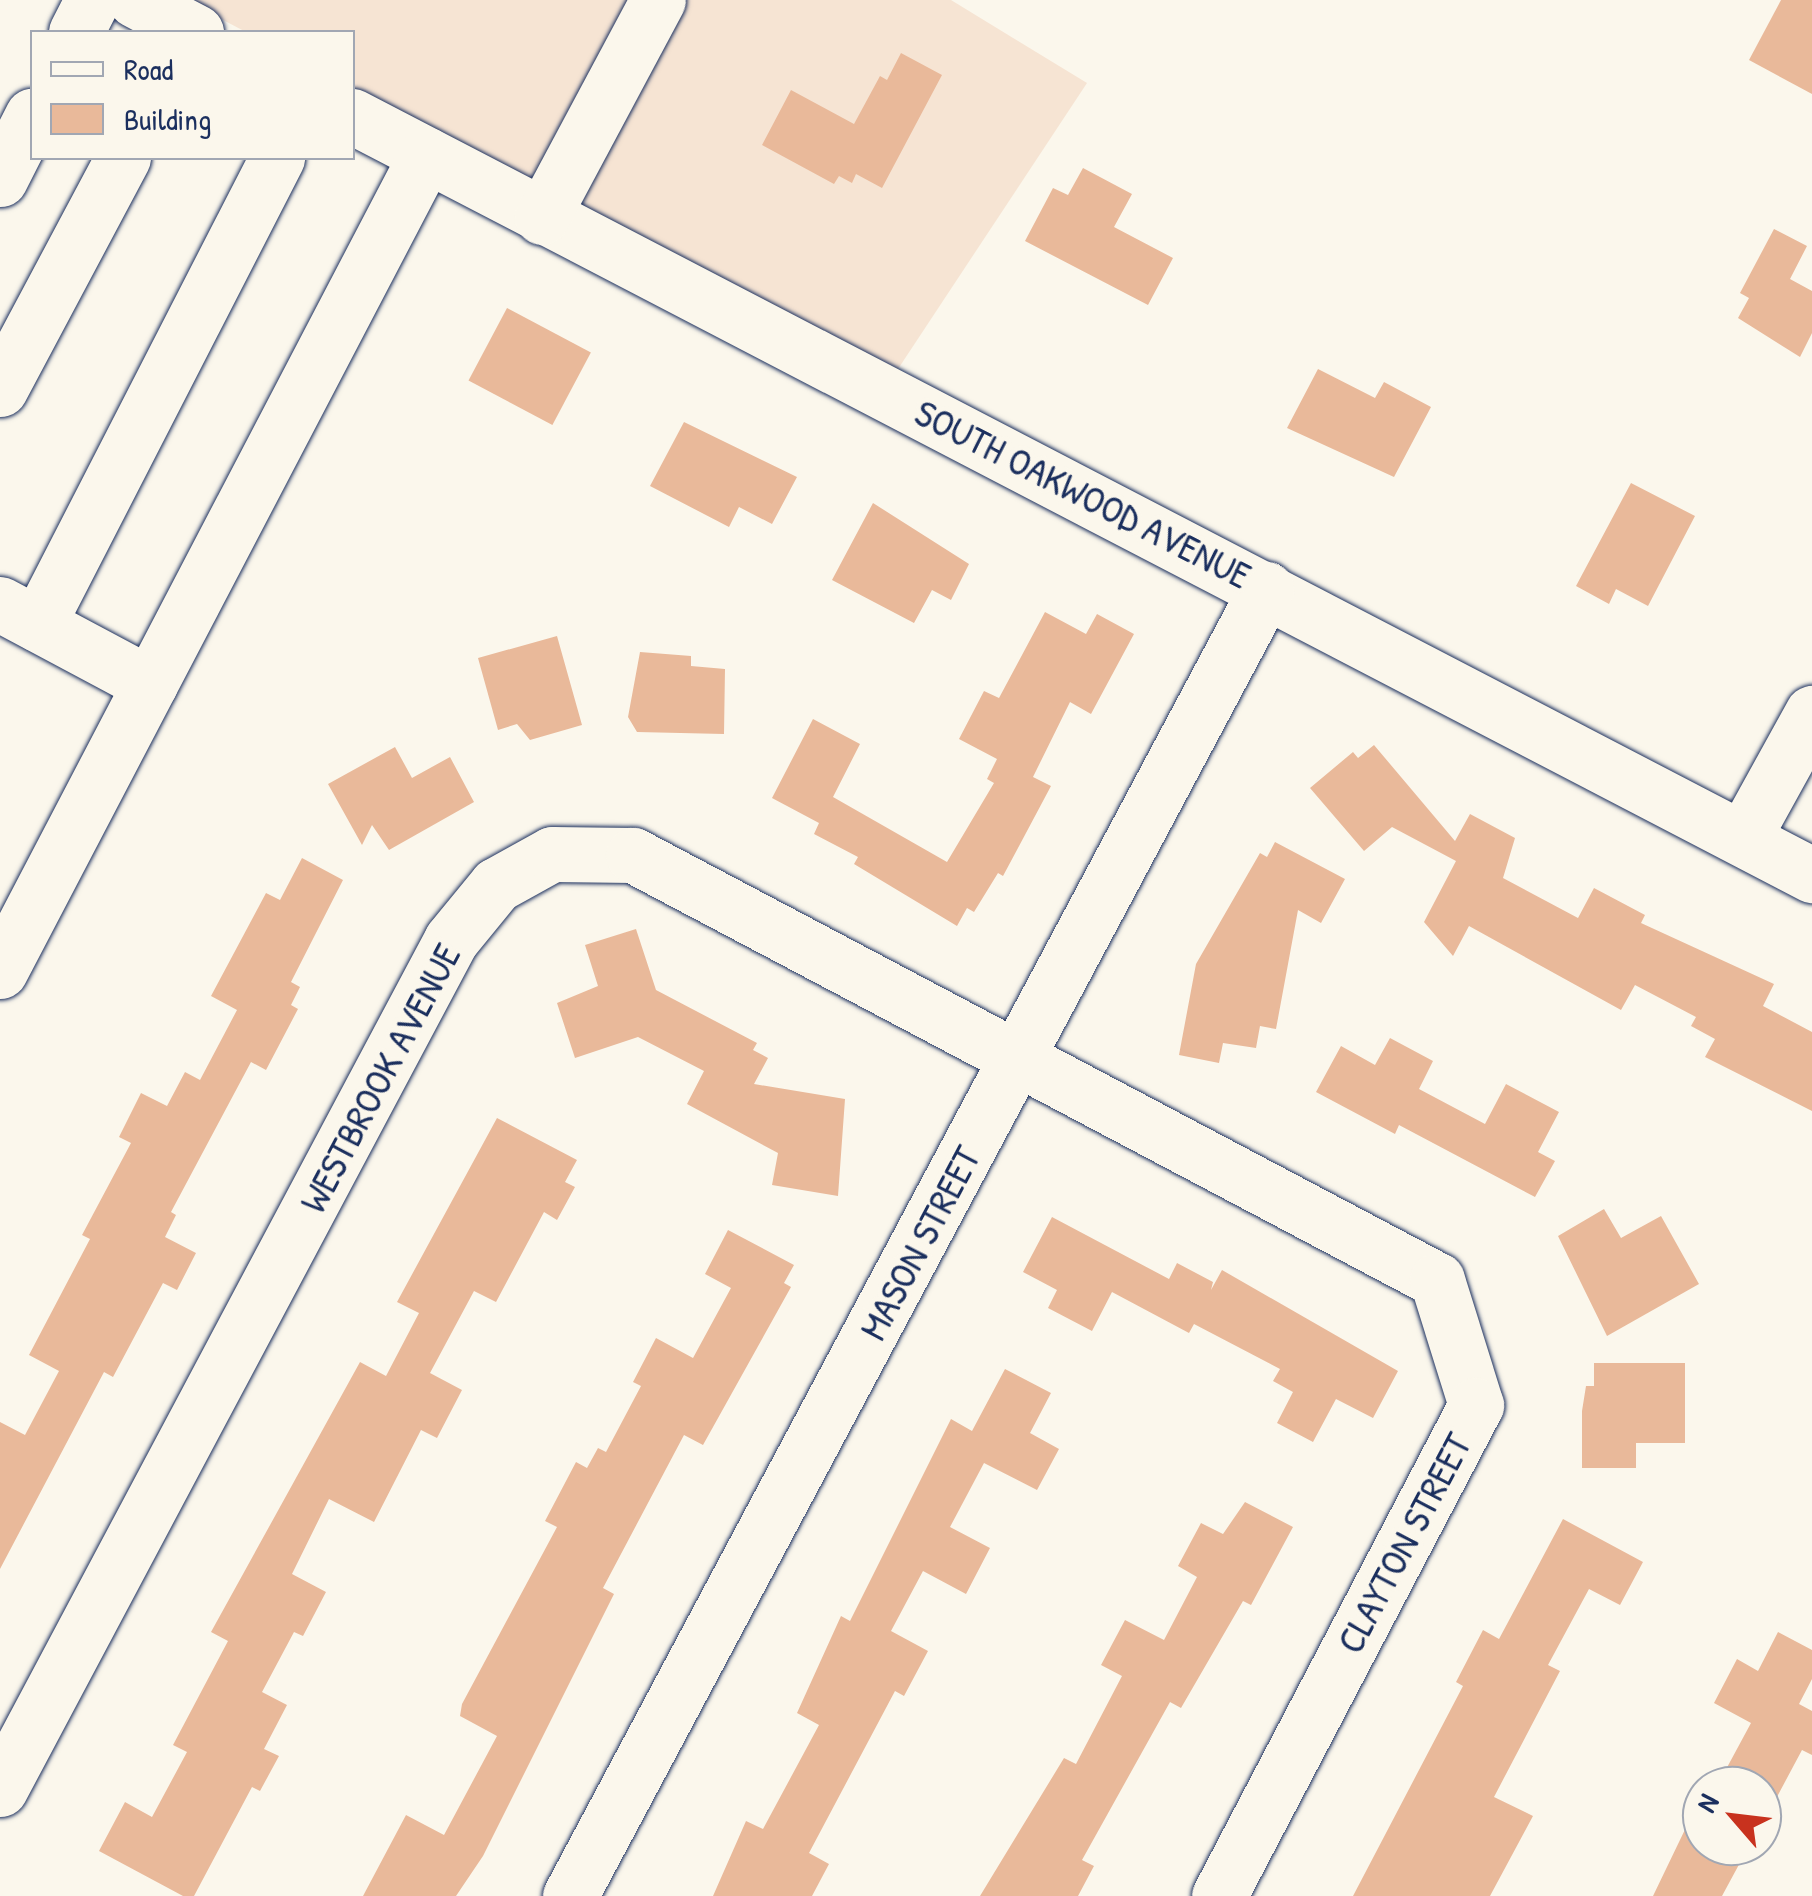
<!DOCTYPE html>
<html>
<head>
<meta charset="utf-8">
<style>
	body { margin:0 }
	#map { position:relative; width:1812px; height:1896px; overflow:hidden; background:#fbf7ec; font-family:"Patrick Hand",sans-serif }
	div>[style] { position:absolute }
	.built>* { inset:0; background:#f6e4d3 }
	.building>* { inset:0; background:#e9b99a; transform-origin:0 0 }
	.roads { filter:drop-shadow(0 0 2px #1b2f5e) drop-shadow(0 0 2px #1b2f5e) }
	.minor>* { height:55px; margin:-27.5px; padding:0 27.5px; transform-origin:27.5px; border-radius:27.5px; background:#fbf7ec }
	span { translate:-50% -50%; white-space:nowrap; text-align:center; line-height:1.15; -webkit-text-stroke:9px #fbf7ec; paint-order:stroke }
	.street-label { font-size:38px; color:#1b2f5e }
	.legend { position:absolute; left:30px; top:30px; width:325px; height:130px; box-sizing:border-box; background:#fbf7ec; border:2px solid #a1a7b3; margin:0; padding:12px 18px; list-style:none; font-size:30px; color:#1b2f5e }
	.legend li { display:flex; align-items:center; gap:20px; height:50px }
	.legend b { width:50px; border:2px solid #a1a7b3 }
	.north { position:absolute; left:1682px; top:1766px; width:100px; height:100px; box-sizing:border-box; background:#fbf7ec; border:2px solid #a1a7b3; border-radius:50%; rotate:298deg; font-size:28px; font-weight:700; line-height:40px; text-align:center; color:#1b2f5e }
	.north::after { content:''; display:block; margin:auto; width:35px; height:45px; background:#c8321e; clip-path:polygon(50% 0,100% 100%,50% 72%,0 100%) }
</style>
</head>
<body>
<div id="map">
	<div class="built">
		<i style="clip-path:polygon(185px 0,628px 0,530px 184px,353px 89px,352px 32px,246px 32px)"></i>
		<i style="clip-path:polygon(687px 0,951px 0,1087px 83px,896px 372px,577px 208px)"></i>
	</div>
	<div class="building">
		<i style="clip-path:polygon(1781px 0,1812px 0,1812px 94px,1749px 60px)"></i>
		<i style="clip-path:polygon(901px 53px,942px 75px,882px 188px,856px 174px,852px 183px,839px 176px,834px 184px,762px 145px,791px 90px,854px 124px,880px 76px,887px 80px)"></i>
		<i style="clip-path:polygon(1083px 168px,1132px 194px,1114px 227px,1173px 258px,1148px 305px,1025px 241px,1053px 188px,1068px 195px)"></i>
		<i style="clip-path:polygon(1774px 229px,1807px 246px,1790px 279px,1812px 291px,1812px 333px,1800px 357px,1738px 318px,1749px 298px,1740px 293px)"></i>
		<i style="left:507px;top:308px;width:95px;height:82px;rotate:28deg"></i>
		<i style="clip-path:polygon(1318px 369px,1375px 398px,1384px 382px,1431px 407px,1394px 477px,1287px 428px)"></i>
		<i style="clip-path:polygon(684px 422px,797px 477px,772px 524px,739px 507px,729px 527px,650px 486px)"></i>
		<i style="clip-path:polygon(1631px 483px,1695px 516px,1648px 606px,1616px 589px,1609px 604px,1576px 586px)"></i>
		<i style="clip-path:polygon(873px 503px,969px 564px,951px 600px,932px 590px,914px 623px,832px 580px)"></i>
		<i style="clip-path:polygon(1045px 612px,1086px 634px,1097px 614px,1134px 634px,1091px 714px,1070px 702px,1033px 777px,1051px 786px,1003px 876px,998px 873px,974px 912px,967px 908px,957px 926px,854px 864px,858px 857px,814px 834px,819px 823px,772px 798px,813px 719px,860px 744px,833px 797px,947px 862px,994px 783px,987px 779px,997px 759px,959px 739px,984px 691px,999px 698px)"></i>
		<i style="clip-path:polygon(557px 636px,582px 725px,530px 740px,517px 724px,498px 730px,478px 658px)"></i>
		<i style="clip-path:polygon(640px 652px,691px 656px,691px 666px,725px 669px,724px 734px,637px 732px,628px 717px)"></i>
		<i style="clip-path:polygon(1374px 745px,1455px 841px,1470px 814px,1515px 838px,1503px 878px,1578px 918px,1594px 888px,1645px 915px,1641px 923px,1774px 984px,1763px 1006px,1812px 1032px,1812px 1111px,1705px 1057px,1715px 1039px,1691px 1026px,1696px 1017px,1635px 985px,1621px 1010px,1469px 926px,1453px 956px,1424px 922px,1456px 861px,1392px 827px,1364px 851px,1310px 788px,1353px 752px,1358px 758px)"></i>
		<i style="clip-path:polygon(395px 747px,412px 778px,450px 757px,474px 802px,389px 850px,372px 825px,362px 845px,328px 784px)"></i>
		<i style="clip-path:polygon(1275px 842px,1345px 879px,1321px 923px,1298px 910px,1276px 1029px,1260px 1026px,1256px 1048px,1223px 1043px,1219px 1063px,1179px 1055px,1196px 964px,1260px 853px,1267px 857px)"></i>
		<i style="clip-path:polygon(302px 858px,343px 880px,291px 982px,300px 987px,291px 1005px,298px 1009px,266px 1070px,251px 1062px,171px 1212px,176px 1215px,165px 1237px,196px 1253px,177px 1290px,163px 1283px,113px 1377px,104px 1372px,0 1569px,0 1422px,25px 1435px,59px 1371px,29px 1355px,90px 1239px,82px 1235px,131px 1143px,119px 1137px,141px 1093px,167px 1106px,185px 1072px,200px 1080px,237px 1010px,211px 996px,266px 893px,280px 900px)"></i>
		<i style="clip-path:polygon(636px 929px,656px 990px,757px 1043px,753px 1050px,768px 1058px,754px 1084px,845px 1099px,838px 1196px,772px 1185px,778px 1153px,687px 1104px,704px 1071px,638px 1037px,575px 1058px,557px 1003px,598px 986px,585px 945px)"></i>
		<i style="clip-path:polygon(1390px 1038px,1433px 1061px,1419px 1089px,1485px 1124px,1506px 1084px,1559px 1112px,1538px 1152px,1555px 1161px,1535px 1197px,1399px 1125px,1395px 1134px,1316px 1092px,1341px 1046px,1375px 1065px)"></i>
		<i style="clip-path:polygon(497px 1118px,577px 1160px,565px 1182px,575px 1187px,557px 1220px,544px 1212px,496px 1302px,474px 1291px,430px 1373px,462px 1390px,437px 1438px,421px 1430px,374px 1522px,329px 1499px,292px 1574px,326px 1592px,303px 1636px,294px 1632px,262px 1692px,287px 1705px,264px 1749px,279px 1756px,260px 1791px,252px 1787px,194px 1896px,183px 1896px,99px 1851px,125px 1802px,152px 1817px,187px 1752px,173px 1745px,228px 1641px,211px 1632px,360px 1362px,386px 1376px,419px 1313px,397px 1302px)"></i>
		<i style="clip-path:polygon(1604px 1209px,1621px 1238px,1661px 1216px,1699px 1284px,1607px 1336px,1558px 1236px)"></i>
		<i style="clip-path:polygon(1052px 1217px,1169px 1279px,1177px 1263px,1213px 1282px,1211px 1290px,1222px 1270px,1398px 1371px,1373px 1418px,1336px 1399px,1313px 1442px,1277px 1423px,1293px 1392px,1273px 1381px,1280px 1369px,1194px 1324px,1189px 1333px,1112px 1292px,1092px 1331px,1048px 1308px,1057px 1290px,1023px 1272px)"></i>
		<i style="clip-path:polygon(728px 1230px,794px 1265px,784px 1283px,791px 1287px,703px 1445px,684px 1435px,603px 1588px,614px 1594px,483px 1856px,456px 1896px,363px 1896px,406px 1815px,444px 1835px,497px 1736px,460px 1716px,462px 1704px,557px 1527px,545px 1521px,576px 1462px,587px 1468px,598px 1448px,606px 1452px,641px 1386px,633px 1382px,656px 1338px,693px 1358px,731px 1288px,705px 1274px)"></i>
		<i style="clip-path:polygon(1594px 1363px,1685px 1363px,1685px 1443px,1636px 1443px,1636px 1468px,1582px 1468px,1582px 1411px,1586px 1386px,1594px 1386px)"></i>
		<i style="clip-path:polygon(1005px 1369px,1051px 1393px,1030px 1433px,1059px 1449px,1037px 1490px,984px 1463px,950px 1527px,990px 1548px,966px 1594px,923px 1571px,891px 1631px,928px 1651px,904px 1696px,895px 1691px,809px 1853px,829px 1864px,812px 1896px,713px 1896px,746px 1821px,763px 1829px,819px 1725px,797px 1713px,841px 1616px,850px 1621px,951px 1419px,972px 1431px)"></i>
		<i style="clip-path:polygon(1245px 1502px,1293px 1527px,1251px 1605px,1243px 1601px,1181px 1708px,1170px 1702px,1082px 1860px,1094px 1866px,1078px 1896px,980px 1896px,1064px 1758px,1076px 1764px,1122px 1676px,1101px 1665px,1125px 1620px,1164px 1640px,1197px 1577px,1178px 1566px,1201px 1523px,1223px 1534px)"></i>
		<i style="clip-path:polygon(1563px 1519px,1643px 1562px,1620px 1605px,1589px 1589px,1548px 1665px,1560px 1671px,1494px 1797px,1533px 1816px,1490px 1896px,1353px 1896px,1463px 1686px,1456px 1682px,1483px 1630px,1499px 1639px)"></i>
		<i style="clip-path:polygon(1778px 1632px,1812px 1650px,1812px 1679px,1799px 1704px,1812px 1711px,1812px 1755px,1802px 1750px,1763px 1823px,1762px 1786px,1717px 1786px,1751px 1723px,1714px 1703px,1737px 1659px,1758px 1671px)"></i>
		<i style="clip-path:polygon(1702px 1814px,1702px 1846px,1749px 1846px,1722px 1896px,1653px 1896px,1692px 1815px)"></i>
	</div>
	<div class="roads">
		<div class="minor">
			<i style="left:135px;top:0;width:69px;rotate:27.7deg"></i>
			<i style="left:76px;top:32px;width:36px;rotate:-63deg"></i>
			<i style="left:352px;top:116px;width:1646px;rotate:27.47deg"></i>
			<i style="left:0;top:179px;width:71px;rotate:-63.1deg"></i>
			<i style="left:542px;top:217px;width:246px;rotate:-61.9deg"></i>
			<i style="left:0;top:389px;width:262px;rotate:-62deg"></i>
			<i style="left:0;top:604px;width:170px;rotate:28.1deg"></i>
			<i style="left:38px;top:624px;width:524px;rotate:-62.85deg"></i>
			<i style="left:1743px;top:838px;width:143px;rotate:-61.1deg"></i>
			<i style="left:0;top:971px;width:921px;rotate:-62.43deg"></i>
			<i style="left:0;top:1789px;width:961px;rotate:-62.02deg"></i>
			<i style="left:451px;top:940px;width:71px;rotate:-50.7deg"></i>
			<i style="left:496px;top:885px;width:64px;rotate:-29deg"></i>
			<i style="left:552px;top:854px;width:81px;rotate:0.7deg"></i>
			<i style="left:633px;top:855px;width:909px;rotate:27.86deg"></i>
			<i style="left:1437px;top:1280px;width:131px;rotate:72.7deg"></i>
			<i style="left:1476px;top:1405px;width:554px;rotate:117.63deg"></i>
			<i style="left:570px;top:1896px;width:1481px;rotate:-61.96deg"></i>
		</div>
	</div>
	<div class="street-label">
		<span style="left:1083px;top:494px;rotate:27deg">SOUTH OAKWOOD AVENUE</span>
		<span style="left:380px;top:1078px;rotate:-62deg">WESTBROOK AVENUE</span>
		<span style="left:920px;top:1243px;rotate:-62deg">MASON STREET</span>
		<span style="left:1404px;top:1543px;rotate:-62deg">CLAYTON STREET</span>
	</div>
	<ul class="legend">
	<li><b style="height:12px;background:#fbf7ec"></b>Road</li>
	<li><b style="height:28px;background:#e9b99a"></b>Building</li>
	</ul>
	<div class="north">N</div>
</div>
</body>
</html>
